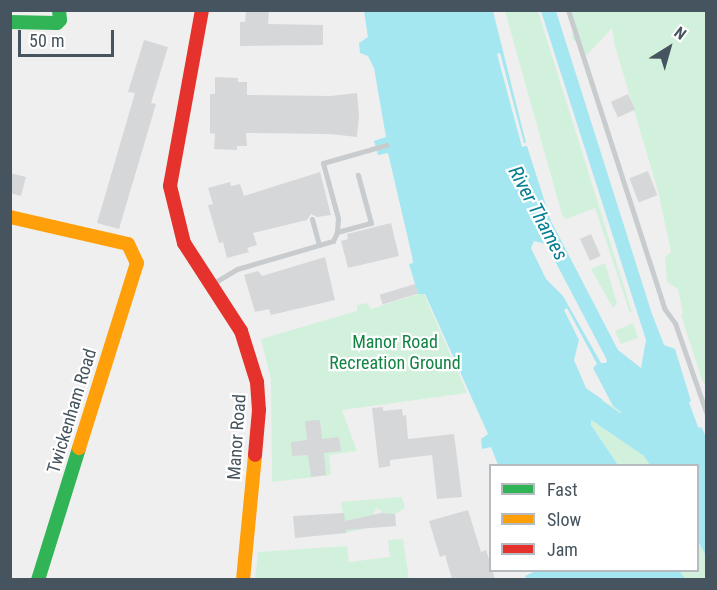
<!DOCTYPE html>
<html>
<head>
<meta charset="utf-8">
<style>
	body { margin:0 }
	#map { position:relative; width:717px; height:590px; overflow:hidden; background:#f0efef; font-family:"Roboto Condensed",sans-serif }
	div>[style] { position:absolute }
	.green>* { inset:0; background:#d2f1dc }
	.water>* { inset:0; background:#a4e7f1 }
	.pier>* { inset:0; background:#f0efef }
	.river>* { height:22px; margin:-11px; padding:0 11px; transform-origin:11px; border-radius:11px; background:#a4e7f1 }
	.building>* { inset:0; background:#d6d7d8; transform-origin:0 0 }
	.lane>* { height:5px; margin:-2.5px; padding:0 2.5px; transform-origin:2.5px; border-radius:2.5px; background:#c8ccce }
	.fast>* { height:14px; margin:-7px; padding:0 7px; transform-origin:7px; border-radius:7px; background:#30b455 }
	.slow>* { height:14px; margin:-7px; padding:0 7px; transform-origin:7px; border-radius:7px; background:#ff9f0a }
	.jam>* { height:14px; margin:-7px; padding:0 7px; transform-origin:7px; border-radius:7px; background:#e5322d }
	span { translate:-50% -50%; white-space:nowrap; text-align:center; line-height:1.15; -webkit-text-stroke:4.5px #fff; paint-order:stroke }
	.park-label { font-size:18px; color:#108543 }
	.street-label { font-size:18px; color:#45545e }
	.water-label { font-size:20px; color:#057f93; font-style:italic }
	.frame { position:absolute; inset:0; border:12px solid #45545e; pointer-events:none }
	.legend { position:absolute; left:489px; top:464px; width:210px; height:108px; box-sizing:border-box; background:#fff; border:2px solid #b5bbbf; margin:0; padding:8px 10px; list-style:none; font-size:18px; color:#45545e }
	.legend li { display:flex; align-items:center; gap:12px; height:30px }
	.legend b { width:30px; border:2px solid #b5bbbf }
	.north { position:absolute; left:639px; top:18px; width:60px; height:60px; -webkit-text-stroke:4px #fff; paint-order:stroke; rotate:37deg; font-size:16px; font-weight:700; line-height:24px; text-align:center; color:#45545e }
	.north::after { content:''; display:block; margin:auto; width:21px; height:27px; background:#45545e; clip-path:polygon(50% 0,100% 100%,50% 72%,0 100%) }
	.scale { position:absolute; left:18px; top:30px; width:96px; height:27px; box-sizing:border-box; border:3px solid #45545e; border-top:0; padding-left:8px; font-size:18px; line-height:21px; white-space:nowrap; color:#45545e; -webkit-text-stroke:4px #fff; paint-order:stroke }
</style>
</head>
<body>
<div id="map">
	<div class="green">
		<i style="clip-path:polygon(505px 11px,538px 11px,632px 312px,630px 313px,595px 208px,566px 219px,562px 215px)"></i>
		<i style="clip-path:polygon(571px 11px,706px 11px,706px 385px,702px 380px,681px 315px,683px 313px,678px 289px,667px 282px,665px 257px,671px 252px,658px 191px,615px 46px,612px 28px,587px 55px,572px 38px,574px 19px)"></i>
		<i style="clip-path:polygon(605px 263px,617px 303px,613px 308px,591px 269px)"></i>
		<i style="clip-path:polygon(418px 294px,424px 294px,467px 393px,342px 410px,357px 451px,329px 455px,331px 475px,272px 482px,271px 380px,261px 339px,357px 311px,357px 305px,367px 303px,371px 309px)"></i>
		<i style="clip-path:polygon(633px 323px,638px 338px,621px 344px,615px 331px)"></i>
		<i style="clip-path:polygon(603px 400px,621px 412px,611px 427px,635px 443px,650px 465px,618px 465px,591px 425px,591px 419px)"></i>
		<i style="clip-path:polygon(402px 497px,405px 508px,395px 514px,381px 515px,381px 510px,377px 508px,363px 529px,346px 533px,341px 502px)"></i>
		<i style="clip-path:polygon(403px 539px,409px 579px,255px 579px,258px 552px,347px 546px,349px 562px,390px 557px,388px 540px)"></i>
		<i style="clip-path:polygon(698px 541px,706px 556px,706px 579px,685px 579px,680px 571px,698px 570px)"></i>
	</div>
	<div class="water">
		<i style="clip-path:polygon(evenodd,364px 11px,493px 11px,526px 143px,551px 221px,618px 350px,641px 368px,646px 340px,541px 11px,556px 11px,652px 314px,664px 345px,675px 349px,691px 401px,689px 402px,698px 427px,702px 428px,706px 437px,706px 556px,698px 541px,698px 466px,650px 465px,635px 443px,610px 427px,621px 412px,613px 406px,593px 368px,597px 364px,567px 308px,564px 310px,579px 340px,574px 360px,586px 388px,603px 400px,591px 419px,591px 425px,618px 465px,498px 465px,491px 447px,482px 449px,481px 439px,488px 434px,425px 294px,418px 294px,409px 264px,413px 263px,412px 256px,388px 153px,378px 155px,374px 141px,386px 137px,374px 68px,368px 56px,360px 53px,359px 43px,368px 37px,364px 11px,534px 241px,546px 244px,607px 360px,606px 363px,601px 363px,563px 296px,546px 279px,531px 248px,534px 241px)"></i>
		<i style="clip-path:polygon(538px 570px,680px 571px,685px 579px,526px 579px,525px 576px)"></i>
	</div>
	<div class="pier">
		<i style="clip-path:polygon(500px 53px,524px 143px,529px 142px,530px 145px,522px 147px,497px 54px)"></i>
	</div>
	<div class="river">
		<i style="left:570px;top:392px;width:131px;rotate:34.4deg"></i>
	</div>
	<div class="building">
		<i style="clip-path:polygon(246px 10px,269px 10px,268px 24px,323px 25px,323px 45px,240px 46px,240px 22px,245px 22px)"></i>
		<i style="clip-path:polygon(144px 40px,168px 47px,151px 103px,156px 104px,119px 229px,97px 223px,135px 93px,128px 92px)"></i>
		<i style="clip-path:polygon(215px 77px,238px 78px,238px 82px,247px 82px,247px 95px,330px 96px,357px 93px,359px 115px,357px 137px,330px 134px,246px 133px,247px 146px,237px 146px,237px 150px,214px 149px,215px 134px,210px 133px,210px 94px,215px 94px)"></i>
		<i style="left:628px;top:94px;width:17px;height:19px;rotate:65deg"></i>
		<i style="left:648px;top:171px;width:26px;height:20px;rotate:69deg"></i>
		<i style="clip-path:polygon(320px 172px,331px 215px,317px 217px,311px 214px,307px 220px,253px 233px,257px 245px,247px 248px,249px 252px,227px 258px,223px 242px,219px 243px,208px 205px,213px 204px,208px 188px,230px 182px,231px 186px,240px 184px,244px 196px)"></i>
		<i style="clip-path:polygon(10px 173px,26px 177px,21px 196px,10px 193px)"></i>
		<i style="clip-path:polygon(391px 223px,399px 256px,348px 268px,341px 241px,348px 239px,347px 234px)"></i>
		<i style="left:591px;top:234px;width:24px;height:12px;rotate:66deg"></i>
		<i style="clip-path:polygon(325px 257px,335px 300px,271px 315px,269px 309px,255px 312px,244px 275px,258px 271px,262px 276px)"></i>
		<i style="left:415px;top:284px;width:10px;height:37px;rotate:73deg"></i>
		<i style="clip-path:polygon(383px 407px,383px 411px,402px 409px,403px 416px,406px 415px,408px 439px,454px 434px,462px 497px,437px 499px,432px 455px,390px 460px,390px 466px,379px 468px,372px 408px)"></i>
		<i style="clip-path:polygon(320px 420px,322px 439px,339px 437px,341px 451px,324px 453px,326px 475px,311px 477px,308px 455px,292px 456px,291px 442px,307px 440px,305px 421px)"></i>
		<i style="clip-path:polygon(468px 510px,481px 552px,486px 550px,495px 579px,452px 579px,445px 555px,440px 557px,429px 521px)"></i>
		<i style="clip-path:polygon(344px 513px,345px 521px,381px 513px,395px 514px,396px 526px,346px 530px,346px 533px,295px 538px,293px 516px)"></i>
	</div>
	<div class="lane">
		<i style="left:568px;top:10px;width:313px;rotate:72.1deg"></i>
		<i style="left:664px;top:308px;width:19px;rotate:54deg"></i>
		<i style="left:675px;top:323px;width:94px;rotate:70.8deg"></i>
		<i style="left:312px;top:219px;width:27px;rotate:75deg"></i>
		<i style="left:337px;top:232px;width:14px;rotate:-86deg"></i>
		<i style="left:338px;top:218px;width:57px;rotate:-105.3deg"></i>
		<i style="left:323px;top:163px;width:66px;rotate:-15.9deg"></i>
		<i style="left:212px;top:284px;width:29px;rotate:-31deg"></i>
		<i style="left:237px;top:269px;width:100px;rotate:-16.3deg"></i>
		<i style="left:333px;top:241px;width:10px;rotate:-66deg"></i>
		<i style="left:337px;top:232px;width:35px;rotate:-15deg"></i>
		<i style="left:371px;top:223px;width:50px;rotate:-105.2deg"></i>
	</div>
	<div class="fast">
		<i style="left:10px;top:22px;width:47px;rotate:1.2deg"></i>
		<i style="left:57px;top:23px;width:4px;rotate:-45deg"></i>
		<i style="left:60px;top:20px;width:10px;rotate:-96deg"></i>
		<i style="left:38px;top:580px;width:138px;rotate:-72.7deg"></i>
	</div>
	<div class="slow">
		<i style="left:10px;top:217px;width:121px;rotate:12.9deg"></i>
		<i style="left:128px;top:244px;width:21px;rotate:65deg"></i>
		<i style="left:137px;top:263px;width:194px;rotate:107.4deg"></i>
		<i style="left:243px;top:580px;width:126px;rotate:-84.5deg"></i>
	</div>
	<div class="jam">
		<i style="left:202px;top:10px;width:179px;rotate:100.3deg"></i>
		<i style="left:170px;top:186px;width:59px;rotate:76.2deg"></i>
		<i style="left:184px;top:243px;width:105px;rotate:57.1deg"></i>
		<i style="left:241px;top:331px;width:53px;rotate:72.6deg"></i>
		<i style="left:257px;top:382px;width:28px;rotate:86deg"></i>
		<i style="left:259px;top:410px;width:45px;rotate:95.1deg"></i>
	</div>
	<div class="park-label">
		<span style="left:395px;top:353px">Manor Road<br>Recreation Ground</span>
	</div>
	<div class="street-label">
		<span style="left:72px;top:411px;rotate:-73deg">Twickenham Road</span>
		<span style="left:237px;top:437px;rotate:-86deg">Manor Road</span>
	</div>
	<div class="water-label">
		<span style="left:538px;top:213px;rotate:62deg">River Thames</span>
	</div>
	<div class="frame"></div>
	<ul class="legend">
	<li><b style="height:8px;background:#30b455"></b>Fast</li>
	<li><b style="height:8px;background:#ff9f0a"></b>Slow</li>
	<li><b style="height:8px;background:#e5322d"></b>Jam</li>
	</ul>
	<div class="north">N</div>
	<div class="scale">50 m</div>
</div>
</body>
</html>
